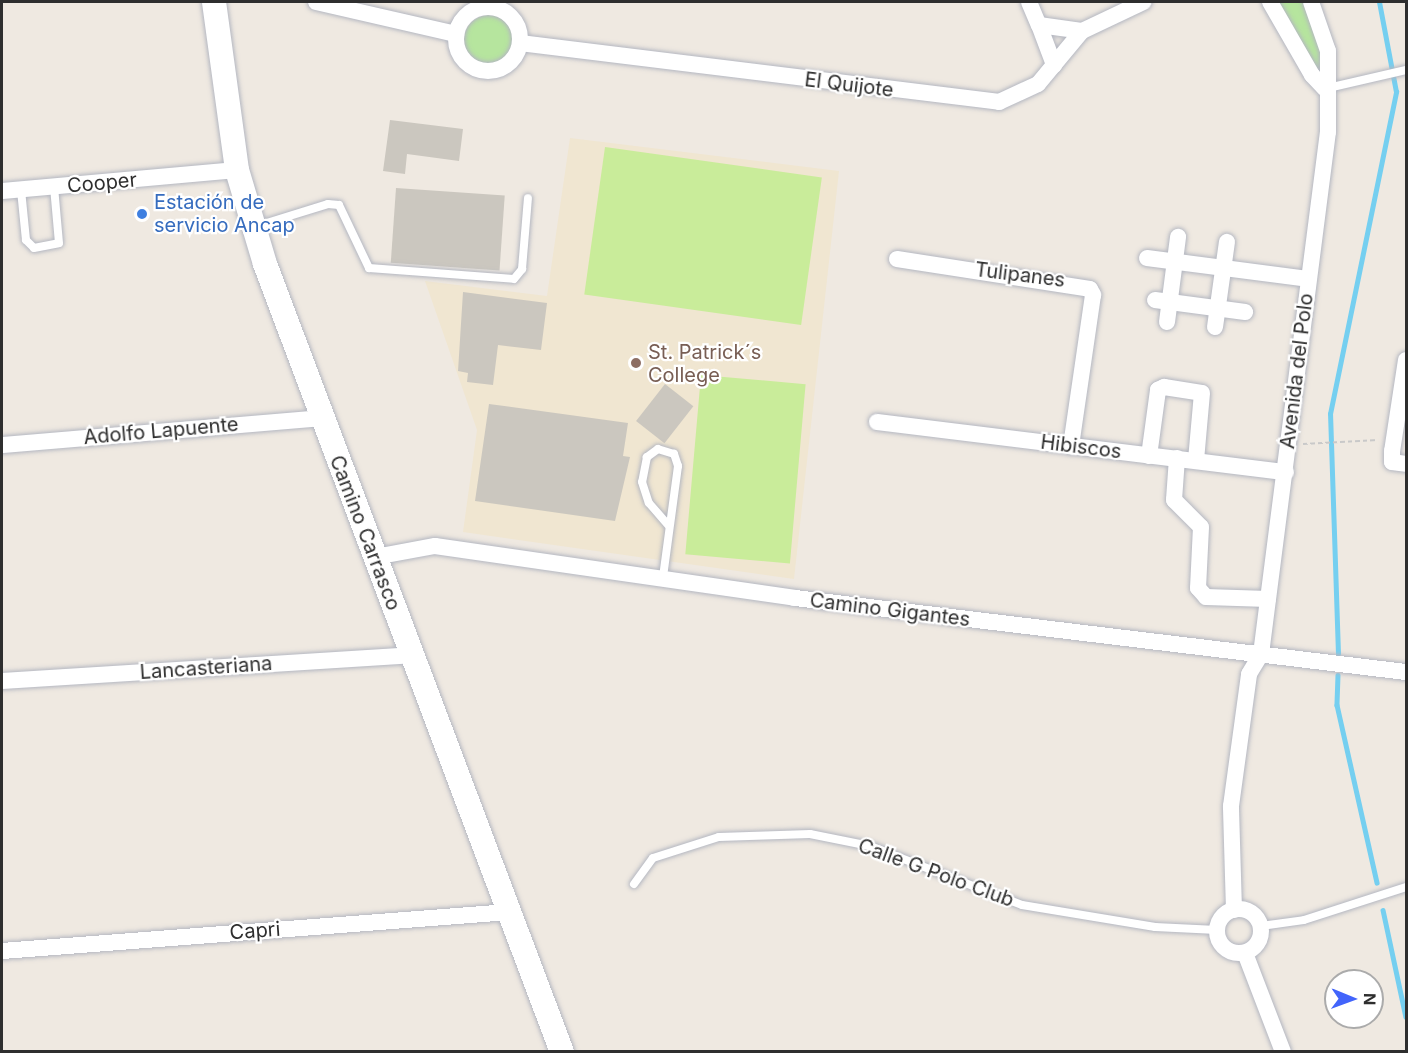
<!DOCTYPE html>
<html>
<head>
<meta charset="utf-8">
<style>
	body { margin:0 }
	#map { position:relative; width:1408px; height:1053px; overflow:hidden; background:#efe9e1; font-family:Inter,sans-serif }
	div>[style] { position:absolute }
	.education>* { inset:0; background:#f0e6d1 }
	.green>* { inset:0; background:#b6e59e }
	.round { border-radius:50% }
	.pitch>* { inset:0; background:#c9ec9a; transform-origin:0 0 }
	.stream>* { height:4.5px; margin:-2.25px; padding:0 2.25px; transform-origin:2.25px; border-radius:2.25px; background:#75cff0 }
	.building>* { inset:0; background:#cbc7bf; transform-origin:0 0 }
	.path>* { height:2px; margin-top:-1px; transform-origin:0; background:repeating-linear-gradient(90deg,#c9c9c9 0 4.5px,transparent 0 7.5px) }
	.roads { filter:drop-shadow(0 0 2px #b4b7c1) drop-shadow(0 0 2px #b4b7c1) }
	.service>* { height:8px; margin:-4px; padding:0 4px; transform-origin:4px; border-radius:4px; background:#fff }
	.minor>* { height:16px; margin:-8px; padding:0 8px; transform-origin:8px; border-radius:8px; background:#fff }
	.minor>.ring { margin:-8px; padding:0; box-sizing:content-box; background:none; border:16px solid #fff; border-radius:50% }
	.secondary>* { height:24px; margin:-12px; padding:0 12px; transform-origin:12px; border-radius:12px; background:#fff }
	.dots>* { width:16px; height:16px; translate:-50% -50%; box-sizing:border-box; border:3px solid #fff; border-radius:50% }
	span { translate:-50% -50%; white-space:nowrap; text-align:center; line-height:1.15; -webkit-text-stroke:4.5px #fff; paint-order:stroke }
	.street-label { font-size:20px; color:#2e2e2e }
	.shop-label { font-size:20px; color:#366cbe }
	.left { translate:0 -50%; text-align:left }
	.education-label { font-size:20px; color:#785e54 }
	.frame { position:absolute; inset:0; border:3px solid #2e2e2e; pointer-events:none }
	.north { position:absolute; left:1324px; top:969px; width:60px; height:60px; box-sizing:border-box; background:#fff; border:2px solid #ababab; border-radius:50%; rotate:91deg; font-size:16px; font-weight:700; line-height:24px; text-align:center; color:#2e2e2e }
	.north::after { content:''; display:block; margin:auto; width:21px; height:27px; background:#4264fb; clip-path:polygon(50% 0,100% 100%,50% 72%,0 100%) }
</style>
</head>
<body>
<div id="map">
	<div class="education">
		<i style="clip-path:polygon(570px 138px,839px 171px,794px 579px,463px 532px,477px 430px,425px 281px,547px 296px)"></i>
	</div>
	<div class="green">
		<i style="clip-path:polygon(1278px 2px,1303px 2px,1314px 20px,1324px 73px,1317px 73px)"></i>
		<i class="round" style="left:464px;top:15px;width:50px;height:50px"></i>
	</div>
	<div class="pitch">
		<i style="left:605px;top:147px;width:219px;height:149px;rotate:8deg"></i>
		<i style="left:701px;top:375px;width:105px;height:180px;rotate:5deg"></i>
	</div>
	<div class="stream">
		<i style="left:1338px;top:654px;width:240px;rotate:-91.9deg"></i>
		<i style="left:1330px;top:414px;width:329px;rotate:-78.4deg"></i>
		<i style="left:1396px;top:92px;width:92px;rotate:-100.7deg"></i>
		<i style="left:1338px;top:675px;width:30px;rotate:92deg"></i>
		<i style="left:1337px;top:705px;width:182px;rotate:77.3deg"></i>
		<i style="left:1383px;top:910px;width:109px;rotate:77.9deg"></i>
	</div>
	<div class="building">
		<i style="clip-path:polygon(390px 120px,463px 129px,459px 161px,407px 154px,405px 174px,383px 171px)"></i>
		<i style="left:396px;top:188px;width:109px;height:75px;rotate:4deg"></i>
		<i style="clip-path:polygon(463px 292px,547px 303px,541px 350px,498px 345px,493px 385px,467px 382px,468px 373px,458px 371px)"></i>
		<i style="left:665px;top:384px;width:36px;height:47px;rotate:38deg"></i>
		<i style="clip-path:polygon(489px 404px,628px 423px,623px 456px,630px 457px,615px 521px,475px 501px)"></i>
	</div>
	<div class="path">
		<i style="left:1303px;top:444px;width:75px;rotate:-3.1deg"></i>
	</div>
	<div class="roads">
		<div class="service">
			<i style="left:1328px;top:88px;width:80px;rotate:-13deg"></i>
			<i style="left:21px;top:190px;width:50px;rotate:84.3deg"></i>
			<i style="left:26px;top:240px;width:11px;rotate:45deg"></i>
			<i style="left:34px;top:248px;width:25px;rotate:-11deg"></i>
			<i style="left:59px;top:243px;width:56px;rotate:-95.1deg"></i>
			<i style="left:257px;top:226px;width:74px;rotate:-17.2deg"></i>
			<i style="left:328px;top:204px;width:11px;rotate:5deg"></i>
			<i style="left:339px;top:205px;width:70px;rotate:64.5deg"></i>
			<i style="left:369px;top:268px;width:145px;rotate:4.3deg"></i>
			<i style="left:514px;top:279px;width:13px;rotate:-51deg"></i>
			<i style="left:522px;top:269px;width:71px;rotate:-85.2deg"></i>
			<i style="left:663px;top:577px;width:112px;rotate:-82.3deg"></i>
			<i style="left:678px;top:466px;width:13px;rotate:-108deg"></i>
			<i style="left:674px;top:454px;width:17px;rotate:-163deg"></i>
			<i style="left:658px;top:449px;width:14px;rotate:144deg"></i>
			<i style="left:647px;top:457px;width:25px;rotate:101deg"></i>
			<i style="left:642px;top:482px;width:22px;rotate:72deg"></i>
			<i style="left:649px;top:503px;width:30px;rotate:49deg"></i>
			<i style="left:634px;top:884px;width:32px;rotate:-54deg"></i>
			<i style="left:653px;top:858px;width:69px;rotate:-17.7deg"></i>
			<i style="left:719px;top:837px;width:91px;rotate:-1.9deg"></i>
			<i style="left:810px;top:834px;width:61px;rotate:11.3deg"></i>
			<i style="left:870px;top:846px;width:163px;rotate:21.2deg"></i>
			<i style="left:1022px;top:905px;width:135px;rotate:9.4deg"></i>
			<i style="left:1155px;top:927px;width:62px;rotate:2.8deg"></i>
			<i style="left:1261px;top:926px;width:43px;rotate:-7.9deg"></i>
			<i style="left:1304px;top:920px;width:107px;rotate:-17.9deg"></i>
		</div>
		<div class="minor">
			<i style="left:316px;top:2px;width:144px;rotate:12.9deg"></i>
			<i style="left:1029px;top:2px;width:25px;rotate:67deg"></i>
			<i style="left:1039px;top:25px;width:43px;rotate:7.9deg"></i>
			<i style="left:1270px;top:2px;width:84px;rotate:60.1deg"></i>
			<i style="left:1312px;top:75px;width:19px;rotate:47deg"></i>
			<i class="ring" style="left:456px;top:7px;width:48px;height:48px"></i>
			<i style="left:1039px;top:25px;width:43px;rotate:69.4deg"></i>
			<i style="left:520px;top:43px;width:483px;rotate:7deg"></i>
			<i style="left:999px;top:102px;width:43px;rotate:-24.8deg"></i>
			<i style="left:1038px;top:84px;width:69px;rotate:-50.3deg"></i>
			<i style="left:1082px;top:31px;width:68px;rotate:-25.4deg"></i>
			<i style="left:2px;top:191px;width:236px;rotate:-5.1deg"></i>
			<i style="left:1147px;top:258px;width:162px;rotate:7.4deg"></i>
			<i style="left:897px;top:259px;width:195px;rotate:8.8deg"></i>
			<i style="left:1090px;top:289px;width:7px;rotate:63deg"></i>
			<i style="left:1093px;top:295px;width:153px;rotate:98.3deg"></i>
			<i style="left:1155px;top:300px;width:91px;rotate:7.6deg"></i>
			<i style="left:1167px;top:322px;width:86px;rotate:-82.6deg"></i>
			<i style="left:1215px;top:327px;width:86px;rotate:-82deg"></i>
			<i style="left:1406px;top:360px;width:92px;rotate:98.7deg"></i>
			<i style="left:1392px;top:451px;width:11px;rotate:90deg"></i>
			<i style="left:1392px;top:462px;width:14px;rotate:8deg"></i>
			<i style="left:877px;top:422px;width:412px;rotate:7deg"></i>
			<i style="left:2px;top:445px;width:320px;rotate:-4.8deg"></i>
			<i style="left:1149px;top:456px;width:67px;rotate:-82.2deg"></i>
			<i style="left:1158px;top:390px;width:7px;rotate:-27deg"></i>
			<i style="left:1164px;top:387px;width:38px;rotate:9deg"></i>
			<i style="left:1202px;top:393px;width:67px;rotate:95.1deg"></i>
			<i style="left:1177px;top:458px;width:42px;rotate:94.1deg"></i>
			<i style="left:1174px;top:500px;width:38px;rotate:45deg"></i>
			<i style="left:1201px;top:527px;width:61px;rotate:92.8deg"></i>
			<i style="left:1198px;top:588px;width:12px;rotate:48deg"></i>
			<i style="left:1206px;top:597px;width:62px;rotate:1.8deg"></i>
			<i style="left:375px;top:557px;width:61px;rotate:-10.4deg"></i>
			<i style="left:435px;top:546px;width:364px;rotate:8.2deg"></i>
			<i style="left:795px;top:598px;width:615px;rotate:6.91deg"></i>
			<i style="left:2px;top:681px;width:410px;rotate:-3.6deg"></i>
			<i class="ring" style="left:1217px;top:909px;width:28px;height:28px"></i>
			<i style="left:1234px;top:910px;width:104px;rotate:-91.7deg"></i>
			<i style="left:1231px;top:806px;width:133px;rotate:-82.2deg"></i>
			<i style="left:1249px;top:674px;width:23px;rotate:-59deg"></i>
			<i style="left:1261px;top:654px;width:526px;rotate:-82.69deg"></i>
			<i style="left:1328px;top:132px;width:81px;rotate:-90deg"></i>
			<i style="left:1328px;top:51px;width:52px;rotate:-109.1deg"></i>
			<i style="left:2px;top:951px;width:508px;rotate:-4.4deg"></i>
			<i style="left:1245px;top:953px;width:106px;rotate:69deg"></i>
		</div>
		<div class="secondary">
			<i style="left:214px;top:2px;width:170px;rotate:82.2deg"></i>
			<i style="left:237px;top:170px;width:98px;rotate:73.4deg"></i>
			<i style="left:265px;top:264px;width:842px;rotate:69.35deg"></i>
		</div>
	</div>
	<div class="dots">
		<i style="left:142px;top:214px;background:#3f7fe0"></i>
		<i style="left:636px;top:363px;background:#8d6e63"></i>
	</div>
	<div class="street-label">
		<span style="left:849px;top:85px;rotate:7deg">El Quijote</span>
		<span style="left:102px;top:183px;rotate:-5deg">Cooper</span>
		<span style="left:1020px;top:275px;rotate:7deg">Tulipanes</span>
		<span style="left:1297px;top:371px;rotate:-83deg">Avenida del Polo</span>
		<span style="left:161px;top:431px;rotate:-5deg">Adolfo Lapuente</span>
		<span style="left:1081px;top:447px;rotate:7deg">Hibiscos</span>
		<span style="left:365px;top:533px;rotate:69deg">Camino Carrasco</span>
		<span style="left:890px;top:610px;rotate:7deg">Camino Gigantes</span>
		<span style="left:206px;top:668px;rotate:-4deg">Lancasteriana</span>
		<span style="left:936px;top:873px;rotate:20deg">Calle G Polo Club</span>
		<span style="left:255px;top:931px;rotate:-4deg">Capri</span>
	</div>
	<div class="shop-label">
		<span class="left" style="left:154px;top:214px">Estación de<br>servicio Ancap</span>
	</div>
	<div class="education-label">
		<span class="left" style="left:648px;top:364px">St. Patrick´s<br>College</span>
	</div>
	<div class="frame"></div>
	<div class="north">N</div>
</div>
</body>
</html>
